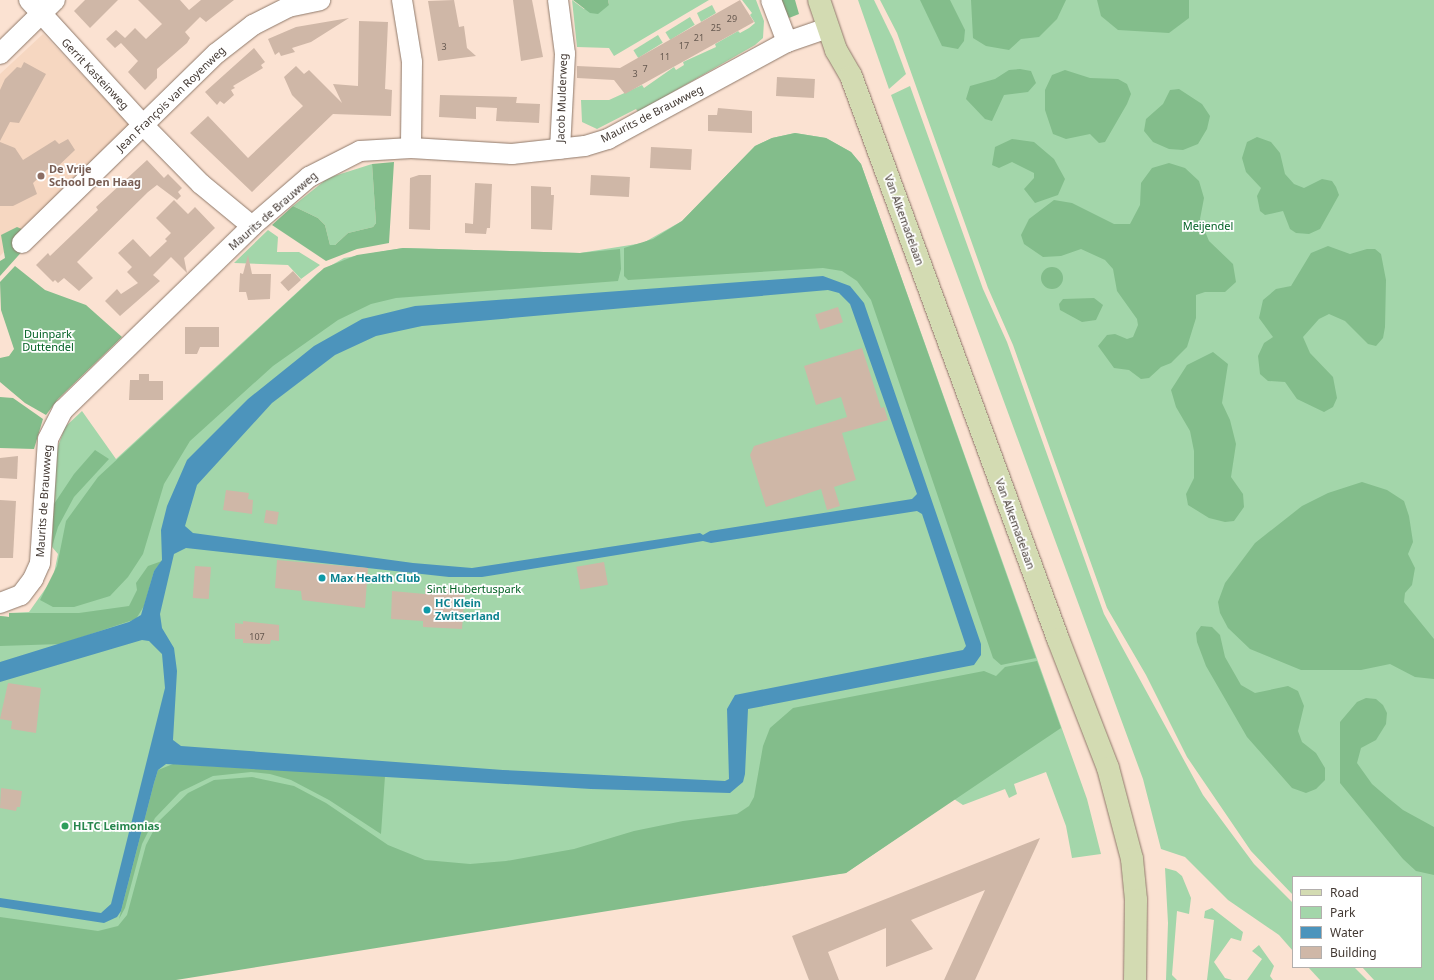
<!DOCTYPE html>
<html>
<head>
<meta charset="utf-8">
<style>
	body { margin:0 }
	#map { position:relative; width:1434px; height:980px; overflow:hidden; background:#fbe2d2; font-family:"Noto Sans",sans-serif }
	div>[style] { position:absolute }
	.built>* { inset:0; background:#f6d7c1 }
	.green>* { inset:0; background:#a3d6aa; transform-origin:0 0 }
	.forest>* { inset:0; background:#83bd8b }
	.round { border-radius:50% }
	.water>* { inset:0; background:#4c94bc }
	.building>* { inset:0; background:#cfb7a7; transform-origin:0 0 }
	.roads { filter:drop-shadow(0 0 1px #8f796a) drop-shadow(0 0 1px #8f796a) }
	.minor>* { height:20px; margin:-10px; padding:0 10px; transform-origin:10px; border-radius:10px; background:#fff }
	.major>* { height:22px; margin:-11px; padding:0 11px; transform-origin:11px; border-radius:11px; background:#d3dbb2 }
	.dots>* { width:11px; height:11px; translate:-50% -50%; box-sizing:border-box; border:2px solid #fff; border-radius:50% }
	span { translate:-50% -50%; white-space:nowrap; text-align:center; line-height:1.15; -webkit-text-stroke:3.5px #fff; paint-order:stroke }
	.number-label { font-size:9px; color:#65584f }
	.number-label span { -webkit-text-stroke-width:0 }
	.street-label { font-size:11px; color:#423832 }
	.education-label { font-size:11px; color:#785e54; font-weight:700 }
	.left { translate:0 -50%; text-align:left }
	.park-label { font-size:11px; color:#026124 }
	.culture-label { font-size:11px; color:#0d838f; font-weight:700 }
	.leisure-label { font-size:11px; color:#27864d; font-weight:700 }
	.legend { position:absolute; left:1292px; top:876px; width:130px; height:92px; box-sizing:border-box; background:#fff; border:1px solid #b3afad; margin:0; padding:5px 7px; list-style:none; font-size:12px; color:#423832 }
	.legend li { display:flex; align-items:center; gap:8px; height:20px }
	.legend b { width:20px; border:1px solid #b3afad }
</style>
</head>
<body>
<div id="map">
	<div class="built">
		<i style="clip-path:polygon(43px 34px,131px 126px,0 256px,0 74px)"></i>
	</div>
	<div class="green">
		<i style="clip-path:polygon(572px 0,584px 9px,609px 5px,608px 0,709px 0,614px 56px,609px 48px,577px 47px)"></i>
		<i style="clip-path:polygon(742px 0,756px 0,764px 21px,763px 38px,755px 45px,638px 112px,636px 109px,597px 129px,582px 122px,581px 100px,609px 100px,642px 85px,644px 88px,674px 67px,676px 70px,684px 65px,683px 62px,716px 47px,715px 44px,738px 31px,740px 33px,749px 28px,755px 23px,750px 15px,752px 13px)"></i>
		<i style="clip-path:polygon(858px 0,874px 0,893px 39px,906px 74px,889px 89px)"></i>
		<i style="clip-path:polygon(880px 0,1434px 0,1434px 980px,1374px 980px,1362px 967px,1421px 967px,1421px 877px,1293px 877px,1293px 895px,1251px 851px,1187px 757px,1146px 675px,1107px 608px,1013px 345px,988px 288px,897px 33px)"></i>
		<i style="clip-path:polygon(712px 5px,716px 13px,701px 22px,697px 13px)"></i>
		<i style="left:690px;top:17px;width:9px;height:29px;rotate:58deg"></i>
		<i style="left:658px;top:35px;width:9px;height:29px;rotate:58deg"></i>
		<i style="clip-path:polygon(910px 86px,983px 289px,1007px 342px,1104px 614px,1203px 795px,1254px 864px,1293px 903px,1293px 951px,1279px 935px,1228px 900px,1185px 857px,1161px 849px,1143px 779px,891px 95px)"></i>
		<i style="clip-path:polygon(795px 133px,826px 138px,851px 152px,861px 164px,1087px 799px,1101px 854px,1072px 858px,1066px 826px,1046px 772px,1014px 784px,1017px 794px,1009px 798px,1005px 789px,963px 805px,954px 799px,846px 873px,0 980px,0 616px,9px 617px,9px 613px,29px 612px,53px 578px,58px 554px,52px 547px,57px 449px,65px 427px,82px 411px,116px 459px,318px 273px,344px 258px,403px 248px,580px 253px,643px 243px,682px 221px,755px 146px,772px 138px)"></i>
		<i style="clip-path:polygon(372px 164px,376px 223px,373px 227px,348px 233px,335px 245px,330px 245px,325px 225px,318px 218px,293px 206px,328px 178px)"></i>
		<i style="clip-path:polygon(268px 230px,278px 237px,277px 252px,299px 252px,320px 265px,301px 279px,288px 265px,234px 263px)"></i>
		<i style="clip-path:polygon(1165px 868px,1176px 871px,1182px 876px,1191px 898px,1189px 914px,1177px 911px,1172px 975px,1177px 980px,1166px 980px,1168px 923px)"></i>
		<i style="clip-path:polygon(1212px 908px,1243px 932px,1241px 941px,1231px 938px,1214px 962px,1225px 978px,1232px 980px,1207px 980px,1214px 920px,1204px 918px,1205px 911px)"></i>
		<i style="clip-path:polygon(1259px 945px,1274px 966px,1270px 976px,1273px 980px,1247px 980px,1262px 959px,1252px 951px)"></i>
		<i style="clip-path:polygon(1308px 967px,1354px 967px,1367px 980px,1320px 980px)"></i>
	</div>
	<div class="forest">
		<i style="clip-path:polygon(573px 0,608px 0,609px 5px,598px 14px,590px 13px)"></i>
		<i style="clip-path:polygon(780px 0,795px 0,799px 14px,789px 18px)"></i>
		<i style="clip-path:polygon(920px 0,950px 0,965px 30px,964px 41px,958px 49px,942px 46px)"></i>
		<i style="clip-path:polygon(971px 0,1066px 0,1057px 19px,1039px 37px,1021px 39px,1009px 50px,986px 46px,973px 38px)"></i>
		<i style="clip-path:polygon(1097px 0,1189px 0,1189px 18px,1169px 33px,1118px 30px,1101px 16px)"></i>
		<i style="clip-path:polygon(1020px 69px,1031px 71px,1036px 83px,1028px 92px,1004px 95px,992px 121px,985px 119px,966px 99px,970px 86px,995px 79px,1009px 70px)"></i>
		<i style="clip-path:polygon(1065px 70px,1090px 78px,1118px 79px,1127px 84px,1131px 94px,1127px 104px,1105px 142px,1099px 143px,1090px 134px,1066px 139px,1053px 134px,1045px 110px,1045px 90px,1052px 75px)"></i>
		<i style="clip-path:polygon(1179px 89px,1202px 104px,1210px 116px,1207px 129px,1198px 144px,1183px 150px,1169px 149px,1153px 142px,1144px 131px,1146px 119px,1163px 104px,1170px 90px)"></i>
		<i style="clip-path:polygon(795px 133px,826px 138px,851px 152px,861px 164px,1036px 658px,1001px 665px,993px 658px,871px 300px,857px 281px,842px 271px,823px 268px,628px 280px,624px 276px,624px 248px,653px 239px,682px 221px,755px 146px,772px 138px)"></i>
		<i style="clip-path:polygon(1257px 137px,1271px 142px,1280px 153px,1285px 174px,1294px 184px,1304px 188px,1322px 179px,1332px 181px,1336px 187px,1339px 195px,1320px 229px,1309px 234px,1296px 233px,1290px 229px,1283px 211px,1265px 215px,1260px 211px,1257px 196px,1261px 188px,1246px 172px,1242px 158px,1247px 142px)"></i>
		<i style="clip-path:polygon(1012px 139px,1034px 142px,1054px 159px,1065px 179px,1058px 195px,1035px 203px,1024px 189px,1034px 178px,1034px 173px,1012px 162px,999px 168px,992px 165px,995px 147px)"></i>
		<i style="clip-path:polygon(394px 162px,389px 243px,357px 249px,326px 261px,272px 225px,293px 206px,318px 218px,325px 225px,330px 245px,335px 245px,348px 233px,373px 227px,376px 223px,372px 164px)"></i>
		<i style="clip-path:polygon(1169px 163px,1185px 168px,1199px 181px,1204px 198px,1200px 219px,1209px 241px,1233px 264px,1236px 282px,1225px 292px,1205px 292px,1196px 295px,1196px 318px,1187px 347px,1171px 363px,1161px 367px,1149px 378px,1141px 379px,1129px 370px,1114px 368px,1098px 346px,1107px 335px,1115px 334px,1127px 339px,1133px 337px,1138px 325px,1137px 319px,1117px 291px,1113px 269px,1105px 260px,1081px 249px,1061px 256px,1043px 257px,1024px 244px,1021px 235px,1029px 219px,1054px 200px,1072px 203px,1114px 224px,1130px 224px,1140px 205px,1141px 183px,1152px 168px)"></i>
		<i style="clip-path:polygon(17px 227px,24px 230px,26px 247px,0 276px,0 261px,5px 258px,1px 235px)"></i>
		<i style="clip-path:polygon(1328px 246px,1350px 254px,1367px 249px,1375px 249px,1381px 254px,1386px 280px,1385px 327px,1383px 338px,1376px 346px,1368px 344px,1345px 321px,1329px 314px,1319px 319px,1303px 337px,1310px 353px,1333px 377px,1337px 398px,1333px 407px,1324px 412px,1297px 399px,1285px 382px,1268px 381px,1260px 374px,1258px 356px,1264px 343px,1273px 337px,1259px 318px,1263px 300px,1276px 289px,1291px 286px,1311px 253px)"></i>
		<i style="clip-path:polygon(403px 248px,580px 253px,620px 249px,621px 269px,618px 281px,396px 298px,371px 304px,338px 320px,273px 366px,190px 441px,164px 484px,143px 554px,128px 577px,110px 596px,74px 607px,53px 607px,40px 600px,57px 566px,66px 521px,98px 477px,324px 268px,357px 255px)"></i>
		<i style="clip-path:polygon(15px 266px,45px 290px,86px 305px,122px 337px,58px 399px,46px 415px,25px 403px,0 382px,0 358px,9px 356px,14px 349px,1px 310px,0 282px)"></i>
		<i class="round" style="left:1041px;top:267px;width:22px;height:22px"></i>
		<i style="clip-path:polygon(1094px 298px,1103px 305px,1096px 320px,1082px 322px,1060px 310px,1059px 304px,1063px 299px)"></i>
		<i style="clip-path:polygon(1213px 352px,1228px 364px,1222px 403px,1230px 420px,1236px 444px,1231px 477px,1243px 494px,1244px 507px,1234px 521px,1225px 522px,1209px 518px,1188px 505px,1186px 494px,1194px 478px,1194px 451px,1190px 431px,1176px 407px,1171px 390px,1187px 365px)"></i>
		<i style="clip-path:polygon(0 397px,13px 398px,43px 419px,34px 449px,0 448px)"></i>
		<i style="clip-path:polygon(95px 450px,109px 459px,74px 497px,58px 527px,52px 547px,54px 504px,74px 474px)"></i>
		<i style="clip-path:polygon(1362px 482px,1387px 490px,1404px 501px,1409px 516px,1413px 542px,1408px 554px,1415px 568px,1412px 585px,1405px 593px,1404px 602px,1434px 639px,1434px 679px,1415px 677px,1390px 664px,1361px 670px,1301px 670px,1250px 649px,1228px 628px,1220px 613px,1218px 602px,1225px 583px,1255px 543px,1302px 506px,1328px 493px)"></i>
		<i style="clip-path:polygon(162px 561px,154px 571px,144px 606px,136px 619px,61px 644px,0 646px,0 616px,9px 617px,9px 613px,79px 613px,129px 606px,137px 590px,136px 583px,148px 566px)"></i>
		<i style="clip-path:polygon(1201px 626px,1212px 627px,1220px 635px,1225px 657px,1241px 685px,1255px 693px,1288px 686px,1298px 691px,1304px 706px,1298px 731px,1302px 742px,1316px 753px,1325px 768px,1325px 780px,1316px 789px,1306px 793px,1292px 788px,1247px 737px,1206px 666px,1197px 642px,1196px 633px)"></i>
		<i style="clip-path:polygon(1037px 661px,1061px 728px,846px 873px,176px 980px,0 980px,0 917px,98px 931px,118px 926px,127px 915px,146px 845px,158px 822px,188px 793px,214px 780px,252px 777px,294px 786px,326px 803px,388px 845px,425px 860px,470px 864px,506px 861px,574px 849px,634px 831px,683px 821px,737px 814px,749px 806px,754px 797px,763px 746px,770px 728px,793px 708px,984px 671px,996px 676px,1005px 667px)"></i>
		<i style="clip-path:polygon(1366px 698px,1376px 699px,1383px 705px,1387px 713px,1386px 724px,1376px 740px,1361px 748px,1357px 763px,1372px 784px,1387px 797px,1403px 810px,1434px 827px,1434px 875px,1416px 871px,1403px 859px,1340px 783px,1340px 722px,1357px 702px)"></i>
		<i style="clip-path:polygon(173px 764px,385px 776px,381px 834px,329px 800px,291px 780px,270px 774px,251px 772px,213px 776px,180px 792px,155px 818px,142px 844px,125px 908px,119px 919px,154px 783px,158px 770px)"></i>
	</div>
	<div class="water">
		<i style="clip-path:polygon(evenodd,823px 276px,850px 286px,864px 303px,981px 644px,981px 655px,974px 665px,748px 709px,745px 774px,743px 782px,730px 793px,591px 789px,166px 764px,158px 770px,154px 783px,121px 911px,117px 917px,104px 923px,0 907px,0 898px,101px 913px,111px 904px,165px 688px,162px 654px,149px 641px,142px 640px,0 682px,0 662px,129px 622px,141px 615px,154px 571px,162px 560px,161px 530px,167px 506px,187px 460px,248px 399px,314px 346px,362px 319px,415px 306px,823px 276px,828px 290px,839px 293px,850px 304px,917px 494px,912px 499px,710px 531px,703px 535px,700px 533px,472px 568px,413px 563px,193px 533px,185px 526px,197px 485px,272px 403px,335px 355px,376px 336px,422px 326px,828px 290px,823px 276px,917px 511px,922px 514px,966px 646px,963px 650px,735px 695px,727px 709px,729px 779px,725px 781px,503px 770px,181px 746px,173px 740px,177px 671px,174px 648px,162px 628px,160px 614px,174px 554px,186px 548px,449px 577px,482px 577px,703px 541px,711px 543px,917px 511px)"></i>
	</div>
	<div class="building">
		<i style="clip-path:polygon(85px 0,118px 0,90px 28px,74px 11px)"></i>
		<i style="clip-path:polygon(138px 0,180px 0,189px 10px,201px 0,234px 0,206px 22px,200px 17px,185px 32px,190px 38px,187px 43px,157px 69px,157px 78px,145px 90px,128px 72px,138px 61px,121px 43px,115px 48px,106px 39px,116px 30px,125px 38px,135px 28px,146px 39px,162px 24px)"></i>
		<i style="clip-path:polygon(454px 0,459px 27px,464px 26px,467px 48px,476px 56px,438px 61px,428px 1px)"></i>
		<i style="clip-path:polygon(513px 0,532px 0,543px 57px,521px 61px)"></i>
		<i style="clip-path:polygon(740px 0,754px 22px,625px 94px,614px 80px,577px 78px,577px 66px,620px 68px)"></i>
		<i style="clip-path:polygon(349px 18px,311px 42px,292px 48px,295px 52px,281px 56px,279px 52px,275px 55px,268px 39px,296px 27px)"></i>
		<i style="clip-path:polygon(359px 21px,388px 22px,385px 89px,392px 90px,391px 116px,333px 114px,252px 192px,190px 133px,208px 116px,248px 158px,303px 106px,292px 95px,284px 77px,296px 66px,304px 74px,309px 70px,342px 103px,333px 84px,358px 86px)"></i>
		<i style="clip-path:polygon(254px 48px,265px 62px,261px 65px,263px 68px,233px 86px,235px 88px,231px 90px,234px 95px,224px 104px,220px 101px,217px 105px,205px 92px)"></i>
		<i style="clip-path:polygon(24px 62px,46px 74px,19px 123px,10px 122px,0 141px,0 90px,5px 79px,17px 67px,21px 68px)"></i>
		<i style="left:777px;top:77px;width:38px;height:19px;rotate:3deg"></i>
		<i style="clip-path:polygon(440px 95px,517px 97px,516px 103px,540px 104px,539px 123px,496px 121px,497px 108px,476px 107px,476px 119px,439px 117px)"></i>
		<i style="clip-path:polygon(718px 108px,752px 111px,752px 133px,708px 131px,708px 115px,717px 115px)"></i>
		<i style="clip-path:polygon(68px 139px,75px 150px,52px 172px,48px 169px,33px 183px,37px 194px,13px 206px,0 206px,0 142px,15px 148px,23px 160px,55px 140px,59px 144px)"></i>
		<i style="left:651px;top:147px;width:41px;height:21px;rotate:3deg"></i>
		<i style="clip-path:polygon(147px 160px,164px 178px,168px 174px,182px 188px,178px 192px,181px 196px,177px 200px,157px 185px,148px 192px,77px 262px,93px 278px,79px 291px,64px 278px,58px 283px,55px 280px,53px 282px,36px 265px,48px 253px,50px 256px,98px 210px,96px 207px)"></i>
		<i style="clip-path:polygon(419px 175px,431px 175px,430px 230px,409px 229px,410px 178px)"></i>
		<i style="left:591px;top:175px;width:39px;height:20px;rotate:3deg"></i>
		<i style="clip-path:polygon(475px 183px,492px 184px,490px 228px,487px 228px,486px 234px,465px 233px,465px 223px,473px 224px)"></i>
		<i style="clip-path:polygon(531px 186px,551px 187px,551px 195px,554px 195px,552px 230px,531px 229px)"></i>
		<i style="clip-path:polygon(174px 200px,188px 214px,195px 207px,215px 228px,184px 258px,187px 273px,171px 257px,153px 275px,160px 281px,120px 316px,105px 301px,117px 289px,121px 294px,138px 283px,127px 272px,132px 267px,118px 253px,133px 239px,150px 257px,167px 241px,165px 239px,171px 233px,156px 218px)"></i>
		<i style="clip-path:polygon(248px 255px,252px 274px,271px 274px,270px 299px,248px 300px,246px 292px,239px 292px,240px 273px,243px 274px)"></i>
		<i style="left:293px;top:271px;width:12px;height:17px;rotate:48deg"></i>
		<i style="left:838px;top:307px;width:16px;height:24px;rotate:72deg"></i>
		<i style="clip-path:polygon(185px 327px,219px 327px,219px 347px,200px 347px,197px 354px,185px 354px)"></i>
		<i style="clip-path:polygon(862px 348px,881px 408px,884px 407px,888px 420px,842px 433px,856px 480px,834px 487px,840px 506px,827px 510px,821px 489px,766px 507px,750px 455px,754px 446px,847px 417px,841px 397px,816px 405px,804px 366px)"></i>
		<i style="clip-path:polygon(139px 374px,149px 374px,149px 381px,163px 381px,163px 400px,129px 400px,130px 380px,139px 380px)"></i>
		<i style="clip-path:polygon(18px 456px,17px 479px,0 478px,0 458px)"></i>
		<i style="clip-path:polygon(226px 490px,249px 493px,248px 499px,253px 500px,252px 514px,223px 510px)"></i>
		<i style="clip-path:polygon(0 500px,16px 501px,13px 558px,0 558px)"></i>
		<i style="left:266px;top:510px;width:13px;height:13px;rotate:9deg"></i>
		<i style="clip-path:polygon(277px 560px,368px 568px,365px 608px,302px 600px,301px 591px,275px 588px)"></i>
		<i style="left:604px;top:562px;width:23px;height:28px;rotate:80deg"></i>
		<i style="left:195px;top:566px;width:16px;height:32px;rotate:4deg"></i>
		<i style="clip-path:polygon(425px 588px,465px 590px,462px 629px,423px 627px,423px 621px,391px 619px,392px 591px,425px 594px)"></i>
		<i style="clip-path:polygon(243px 621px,279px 625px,279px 641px,271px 640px,270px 644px,243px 643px,243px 639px,235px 639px,235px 623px,243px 624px)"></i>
		<i style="clip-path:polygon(8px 683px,41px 688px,36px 733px,11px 729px,12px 721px,0 719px)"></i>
		<i style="clip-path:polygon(1px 788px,22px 791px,20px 807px,17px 807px,16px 811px,0 808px)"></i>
		<i style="clip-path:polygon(1040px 838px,975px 980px,944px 980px,985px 890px,911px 920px,933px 949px,886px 967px,886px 928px,828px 952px,839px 980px,809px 980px,792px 936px)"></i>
	</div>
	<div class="roads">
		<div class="minor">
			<i style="left:29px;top:0;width:169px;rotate:47.6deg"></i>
			<i style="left:143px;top:125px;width:83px;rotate:45.5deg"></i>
			<i style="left:201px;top:184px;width:66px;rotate:39.5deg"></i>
			<i style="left:402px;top:0;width:63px;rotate:80.8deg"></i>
			<i style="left:412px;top:62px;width:86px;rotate:90.7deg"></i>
			<i style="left:558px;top:0;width:54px;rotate:82.6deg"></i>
			<i style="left:565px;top:54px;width:95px;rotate:93deg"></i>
			<i style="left:771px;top:0;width:45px;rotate:69.1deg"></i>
			<i style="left:0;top:54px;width:77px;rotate:-44.5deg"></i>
			<i style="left:22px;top:243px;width:272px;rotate:-44.3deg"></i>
			<i style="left:217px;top:53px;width:46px;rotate:-37.9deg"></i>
			<i style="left:253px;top:25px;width:39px;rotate:-27deg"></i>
			<i style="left:288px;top:7px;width:33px;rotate:-12deg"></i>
			<i style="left:0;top:603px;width:22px;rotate:-21deg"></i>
			<i style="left:21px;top:595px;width:20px;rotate:-53deg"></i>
			<i style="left:33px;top:579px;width:17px;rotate:-66deg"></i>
			<i style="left:40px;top:563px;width:124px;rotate:-86.3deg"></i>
			<i style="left:48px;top:439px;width:33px;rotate:-63deg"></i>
			<i style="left:63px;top:410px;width:264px;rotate:-44.2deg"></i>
			<i style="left:252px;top:226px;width:75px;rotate:-40.7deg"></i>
			<i style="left:309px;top:177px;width:57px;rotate:-27deg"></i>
			<i style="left:360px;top:151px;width:51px;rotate:-3.4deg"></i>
			<i style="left:411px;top:148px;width:101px;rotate:3.4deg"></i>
			<i style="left:512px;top:154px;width:73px;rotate:-6.3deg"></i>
			<i style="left:585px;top:146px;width:24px;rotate:-17deg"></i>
			<i style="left:608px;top:139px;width:204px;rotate:-28.5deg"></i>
			<i style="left:787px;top:42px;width:43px;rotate:-18.9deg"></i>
		</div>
		<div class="major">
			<i style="left:819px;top:0;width:53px;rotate:71.2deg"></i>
			<i style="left:836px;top:50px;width:30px;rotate:60deg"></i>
			<i style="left:851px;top:76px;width:600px;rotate:69.81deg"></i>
			<i style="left:1058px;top:639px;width:138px;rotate:68.8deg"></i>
			<i style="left:1108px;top:768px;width:94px;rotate:75.2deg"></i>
			<i style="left:1132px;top:859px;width:41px;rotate:84.4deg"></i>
			<i style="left:1136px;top:900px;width:80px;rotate:90.7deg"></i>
		</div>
	</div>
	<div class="dots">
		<i style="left:41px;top:176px;background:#8d6e63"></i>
		<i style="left:322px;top:578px;background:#0f9aa8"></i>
		<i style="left:427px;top:610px;background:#0f9aa8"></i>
		<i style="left:65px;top:826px;background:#2e9e5b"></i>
	</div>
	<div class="number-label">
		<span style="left:732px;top:19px">29</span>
		<span style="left:716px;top:28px">25</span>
		<span style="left:699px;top:38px">21</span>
		<span style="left:684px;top:46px">17</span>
		<span style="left:444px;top:47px">3</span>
		<span style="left:665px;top:57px">11</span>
		<span style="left:645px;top:69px">7</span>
		<span style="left:635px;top:74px">3</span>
		<span style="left:257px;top:637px">107</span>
	</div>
	<div class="street-label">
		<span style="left:95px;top:74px;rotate:47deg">Gerrit Kasteinweg</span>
		<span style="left:562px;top:98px;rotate:-88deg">Jacob Mulderweg</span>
		<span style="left:171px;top:99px;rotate:-44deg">Jean François van Royenweg</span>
		<span style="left:652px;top:114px;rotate:-27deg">Maurits de Brauwweg</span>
		<span style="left:273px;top:211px;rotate:-41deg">Maurits de Brauwweg</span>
		<span style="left:904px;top:220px;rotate:70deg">Van Alkemadelaan</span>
		<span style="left:44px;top:501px;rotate:-86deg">Maurits de Brauwweg</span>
		<span style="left:1015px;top:524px;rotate:70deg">Van Alkemadelaan</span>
	</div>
	<div class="education-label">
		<span class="left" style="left:49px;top:176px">De Vrije<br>School Den Haag</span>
	</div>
	<div class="park-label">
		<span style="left:1208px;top:226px">Meijendel</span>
		<span style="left:48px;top:341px">Duinpark<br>Duttendel</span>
		<span style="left:474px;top:589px">Sint Hubertuspark</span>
	</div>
	<div class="culture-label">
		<span class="left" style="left:330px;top:578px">Max Health Club</span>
		<span class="left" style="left:435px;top:610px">HC Klein<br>Zwitserland</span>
	</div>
	<div class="leisure-label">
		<span class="left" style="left:73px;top:826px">HLTC Leimonias</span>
	</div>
	<ul class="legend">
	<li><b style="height:5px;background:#d3dbb2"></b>Road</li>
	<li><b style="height:11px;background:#a3d6aa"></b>Park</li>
	<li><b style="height:11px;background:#4c94bc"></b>Water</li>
	<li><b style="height:11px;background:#cfb7a7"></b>Building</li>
	</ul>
</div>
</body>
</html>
